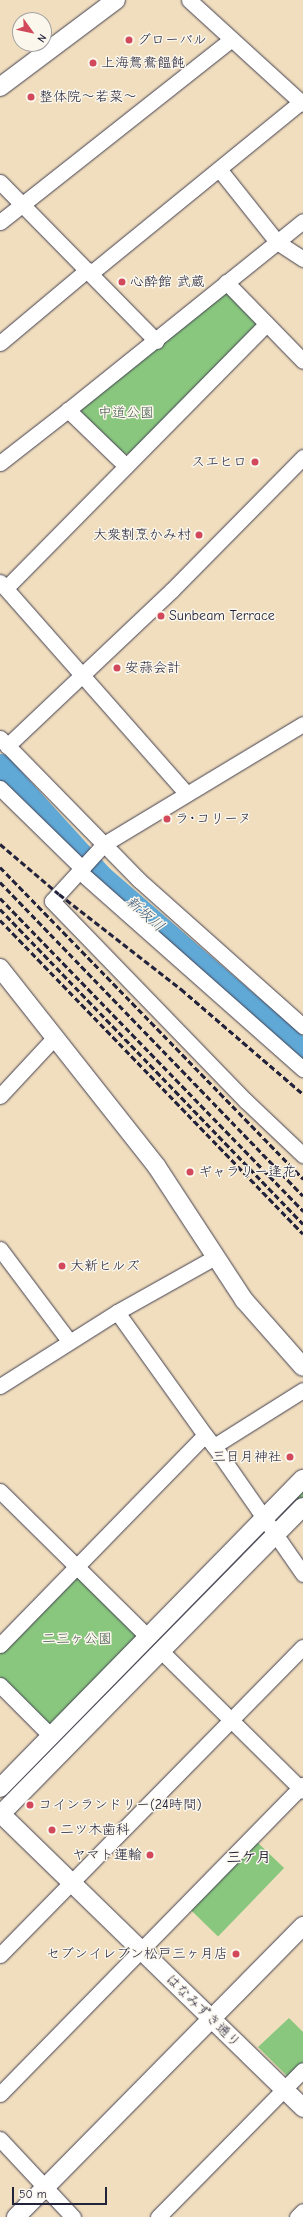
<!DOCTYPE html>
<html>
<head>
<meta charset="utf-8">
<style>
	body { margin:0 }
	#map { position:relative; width:303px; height:2217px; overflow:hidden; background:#f1debe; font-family:"Comic Neue","Klee One",sans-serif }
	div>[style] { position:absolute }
	.green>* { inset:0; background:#89c77e; transform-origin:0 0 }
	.river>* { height:23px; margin:-11.5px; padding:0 11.5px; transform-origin:11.5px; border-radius:11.5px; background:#60a9d7 }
	.roads { filter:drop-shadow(0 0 1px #413e4f) drop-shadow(0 0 1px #413e4f) }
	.minor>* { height:15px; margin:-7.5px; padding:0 7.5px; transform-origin:7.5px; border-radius:7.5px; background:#fff }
	.tertiary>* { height:18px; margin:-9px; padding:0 9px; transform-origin:9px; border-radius:9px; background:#fff }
	.rail>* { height:3px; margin-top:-1.5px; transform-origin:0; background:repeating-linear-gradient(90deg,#22223b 0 6px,transparent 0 9px) }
	.dots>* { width:11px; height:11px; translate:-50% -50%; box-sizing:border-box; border:2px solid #fbf7ec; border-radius:50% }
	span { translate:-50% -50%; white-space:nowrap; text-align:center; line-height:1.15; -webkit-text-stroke:3px #fbf7ec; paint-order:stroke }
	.poi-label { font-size:14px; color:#22223b }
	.left { translate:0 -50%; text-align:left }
	.right { translate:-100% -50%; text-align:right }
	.park-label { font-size:14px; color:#465c52 }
	.street-label { font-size:14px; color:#22223b }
	.water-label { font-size:15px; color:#3b5879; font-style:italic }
	.neighbourhood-label { font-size:15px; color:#22223b; font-weight:700 }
	.north { position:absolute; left:12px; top:12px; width:40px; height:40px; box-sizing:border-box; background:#fbf7ec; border:1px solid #a4a2a5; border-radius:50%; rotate:123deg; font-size:11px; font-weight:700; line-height:16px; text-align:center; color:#22223b }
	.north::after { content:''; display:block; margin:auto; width:14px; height:18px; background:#d1495b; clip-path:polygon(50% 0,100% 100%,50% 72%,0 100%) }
	.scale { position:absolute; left:12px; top:2187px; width:95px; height:18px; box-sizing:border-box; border:2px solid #22223b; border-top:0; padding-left:5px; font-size:12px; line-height:14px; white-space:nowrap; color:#22223b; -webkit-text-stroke:3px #fbf7ec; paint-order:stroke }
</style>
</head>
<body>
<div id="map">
	<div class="green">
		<i style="clip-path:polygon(223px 293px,230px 294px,255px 319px,256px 327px,130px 454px,120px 453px,81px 415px,82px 405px)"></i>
		<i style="clip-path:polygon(303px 1484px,303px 1501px,284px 1517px,281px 1516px,278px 1513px)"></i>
		<i style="clip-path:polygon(77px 1576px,141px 1639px,50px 1727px,0 1677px,0 1652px)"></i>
		<i style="left:256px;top:1841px;width:39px;height:95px;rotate:44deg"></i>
		<i style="clip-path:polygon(289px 2018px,303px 2032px,303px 2062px,288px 2077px,258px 2047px)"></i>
	</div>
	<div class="river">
		<i style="left:0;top:765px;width:151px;rotate:47.7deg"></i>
		<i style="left:102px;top:877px;width:266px;rotate:40.9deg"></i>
	</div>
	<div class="roads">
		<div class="minor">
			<i style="left:189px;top:0;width:154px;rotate:42.4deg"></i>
			<i style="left:219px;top:169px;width:93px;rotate:51.5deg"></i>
			<i style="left:277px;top:242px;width:33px;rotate:-39deg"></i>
			<i style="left:0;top:182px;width:223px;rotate:45.5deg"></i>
			<i style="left:0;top:222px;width:295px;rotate:-38.3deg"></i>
			<i style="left:91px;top:273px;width:271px;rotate:-39.2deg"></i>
			<i style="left:226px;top:282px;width:110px;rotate:45.7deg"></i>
			<i style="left:0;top:343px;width:114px;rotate:-40deg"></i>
			<i style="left:0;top:463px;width:86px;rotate:-37.9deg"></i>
			<i style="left:126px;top:466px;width:81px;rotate:-136deg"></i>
			<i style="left:68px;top:410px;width:268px;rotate:-38.8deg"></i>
			<i style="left:277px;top:242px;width:31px;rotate:33deg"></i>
			<i style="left:0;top:582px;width:281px;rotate:48.6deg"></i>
			<i style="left:6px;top:588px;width:371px;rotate:-45.4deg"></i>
			<i style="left:303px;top:724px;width:232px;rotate:148.9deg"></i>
			<i style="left:104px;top:844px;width:77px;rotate:132.4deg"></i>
			<i style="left:52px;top:901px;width:279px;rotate:45.9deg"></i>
			<i style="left:246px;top:1101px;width:79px;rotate:43.5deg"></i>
			<i style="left:0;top:738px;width:199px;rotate:45.6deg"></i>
			<i style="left:139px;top:880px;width:220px;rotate:41.7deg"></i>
			<i style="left:7px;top:746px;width:227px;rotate:-43.4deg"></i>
			<i style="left:172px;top:590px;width:187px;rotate:-45.4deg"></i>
			<i style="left:0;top:788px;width:115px;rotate:44.3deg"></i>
			<i style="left:79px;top:871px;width:299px;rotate:41.5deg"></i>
			<i style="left:0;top:1096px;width:79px;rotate:-47deg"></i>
			<i style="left:0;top:1249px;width:115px;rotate:53.1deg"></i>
			<i style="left:117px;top:1312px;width:151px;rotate:54.4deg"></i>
			<i style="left:0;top:1386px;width:138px;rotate:-32.3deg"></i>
			<i style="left:117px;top:1312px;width:112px;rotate:-29.3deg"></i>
			<i style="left:214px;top:1446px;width:156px;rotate:55.2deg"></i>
			<i style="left:0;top:1491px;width:208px;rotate:44.6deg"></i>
			<i style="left:0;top:1645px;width:293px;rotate:-45.7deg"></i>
			<i style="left:205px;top:1435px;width:14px;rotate:51deg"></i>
			<i style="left:214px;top:1446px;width:105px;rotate:-32.2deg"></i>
			<i style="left:161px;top:1651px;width:199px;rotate:44.6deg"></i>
			<i style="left:0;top:1685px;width:72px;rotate:45deg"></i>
			<i style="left:0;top:1955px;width:432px;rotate:-45.5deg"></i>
			<i style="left:0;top:2094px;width:433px;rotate:-45.6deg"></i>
			<i style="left:0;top:2139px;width:107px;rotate:46.9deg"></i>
			<i style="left:158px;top:2217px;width:206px;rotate:-45.4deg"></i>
			<i style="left:297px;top:2217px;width:8px;rotate:-45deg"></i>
		</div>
		<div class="tertiary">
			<i style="left:0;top:87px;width:145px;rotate:-36.9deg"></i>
			<i style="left:0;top:968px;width:253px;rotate:51.7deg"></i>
			<i style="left:157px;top:1167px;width:159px;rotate:56.8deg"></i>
			<i style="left:244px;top:1300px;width:89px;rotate:48.6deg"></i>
			<i style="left:0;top:1788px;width:433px;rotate:-45.6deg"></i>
			<i style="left:0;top:1813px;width:423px;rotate:44.2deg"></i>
			<i style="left:0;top:1815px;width:432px;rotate:-45.5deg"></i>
			<i style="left:16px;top:2217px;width:409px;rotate:-45.4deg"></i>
		</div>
	</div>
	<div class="rail">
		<i style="left:0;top:844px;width:77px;rotate:40.3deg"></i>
		<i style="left:59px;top:894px;width:155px;rotate:37.9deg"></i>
		<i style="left:181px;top:989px;width:161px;rotate:40.7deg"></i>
		<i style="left:0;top:867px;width:435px;rotate:45.8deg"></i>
		<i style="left:0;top:882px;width:436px;rotate:46deg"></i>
		<i style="left:0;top:898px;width:436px;rotate:45.9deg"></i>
		<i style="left:0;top:909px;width:437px;rotate:46.1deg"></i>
		<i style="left:0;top:920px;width:436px;rotate:46deg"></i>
	</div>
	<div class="dots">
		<i style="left:129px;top:40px;background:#d1495b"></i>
		<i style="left:93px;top:63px;background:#d1495b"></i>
		<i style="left:31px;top:97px;background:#d1495b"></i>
		<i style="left:122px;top:282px;background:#d1495b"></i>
		<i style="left:255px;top:462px;background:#d1495b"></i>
		<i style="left:199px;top:535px;background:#d1495b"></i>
		<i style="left:161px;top:616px;background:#d1495b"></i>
		<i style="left:117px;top:668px;background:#d1495b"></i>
		<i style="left:167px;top:819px;background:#d1495b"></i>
		<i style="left:190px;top:1172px;background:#d1495b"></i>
		<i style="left:62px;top:1266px;background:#d1495b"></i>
		<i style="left:290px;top:1457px;background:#d1495b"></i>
		<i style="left:30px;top:1805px;background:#d1495b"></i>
		<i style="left:52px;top:1830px;background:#d1495b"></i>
		<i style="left:150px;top:1855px;background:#d1495b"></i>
		<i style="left:236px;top:1954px;background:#d1495b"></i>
	</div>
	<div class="poi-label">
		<span class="left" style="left:137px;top:40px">グローバル</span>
		<span class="left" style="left:101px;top:63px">上海鴛鴦饂飩</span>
		<span class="left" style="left:39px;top:97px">整体院〜若菜〜</span>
		<span class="left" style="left:130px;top:282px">心酔館 武蔵</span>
		<span class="right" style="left:247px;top:462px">スエヒロ</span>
		<span class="right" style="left:191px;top:535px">大衆割烹かみ村</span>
		<span class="left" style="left:169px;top:616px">Sunbeam Terrace</span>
		<span class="left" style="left:125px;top:668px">安蒜会計</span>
		<span class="left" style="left:175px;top:819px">ラ･コリーヌ</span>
		<span class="left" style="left:198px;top:1172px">ギャラリー逢花</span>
		<span class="left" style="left:70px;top:1266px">大新ヒルズ</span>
		<span class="right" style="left:282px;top:1457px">三日月神社</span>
		<span class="left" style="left:38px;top:1805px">コインランドリー(24時間)</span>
		<span class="left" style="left:60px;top:1830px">二ツ木歯科</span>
		<span class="right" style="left:142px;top:1855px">ヤマト運輸</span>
		<span class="right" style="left:228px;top:1954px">セブンイレブン松戸三ヶ月店</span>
	</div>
	<div class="park-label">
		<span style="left:126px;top:413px">中道公園</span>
		<span style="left:77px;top:1639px">二三ヶ公園</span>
	</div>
	<div class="street-label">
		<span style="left:203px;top:2011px;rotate:44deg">はなみずき通り</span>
	</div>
	<div class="water-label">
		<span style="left:145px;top:914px;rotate:41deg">新坂川</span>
	</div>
	<div class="neighbourhood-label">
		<span style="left:249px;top:1858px">三ケ月</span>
	</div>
	<div class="north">N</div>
	<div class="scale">50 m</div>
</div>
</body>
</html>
